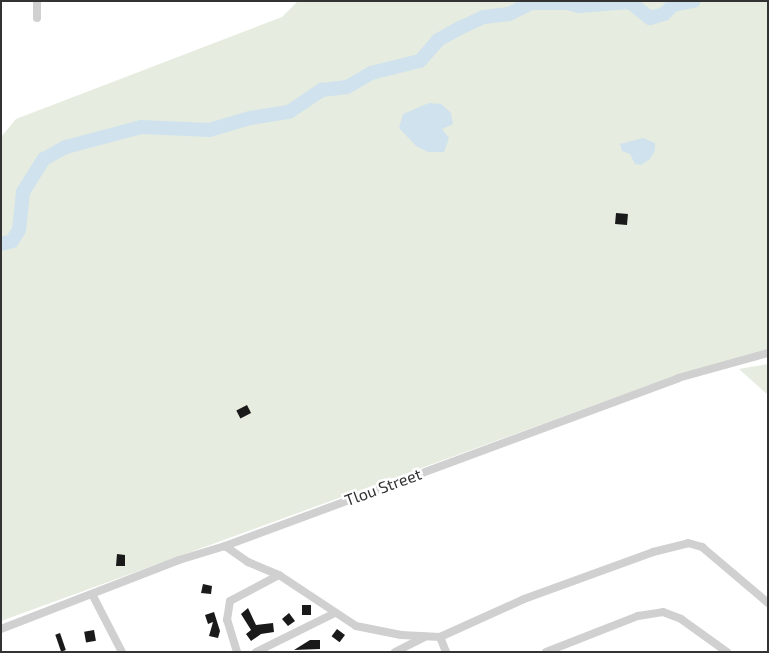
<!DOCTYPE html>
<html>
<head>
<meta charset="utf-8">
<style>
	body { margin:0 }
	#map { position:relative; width:769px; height:653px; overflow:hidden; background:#fff; font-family:"Exo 2",sans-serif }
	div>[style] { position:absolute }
	.green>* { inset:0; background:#e6ecdf }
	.water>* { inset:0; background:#cfe2ee }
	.river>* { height:14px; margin:-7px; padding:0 7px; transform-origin:7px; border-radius:7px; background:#cfe2ee }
	.building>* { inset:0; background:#1a1a1a; transform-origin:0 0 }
	.minor>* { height:8px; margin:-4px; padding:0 4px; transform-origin:4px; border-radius:4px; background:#d0d0d0 }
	span { translate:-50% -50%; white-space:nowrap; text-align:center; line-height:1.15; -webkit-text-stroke:5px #fff; paint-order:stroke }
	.street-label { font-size:16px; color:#333 }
	.frame { position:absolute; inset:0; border:2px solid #333; pointer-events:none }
</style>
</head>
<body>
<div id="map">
	<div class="green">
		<i style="clip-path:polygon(298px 1px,768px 1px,768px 351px,680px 374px,1px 621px,1px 137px,16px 119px,282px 17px)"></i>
		<i style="clip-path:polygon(768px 364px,768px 395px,739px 369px)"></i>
	</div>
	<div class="water">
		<i style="clip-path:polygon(429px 103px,441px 104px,451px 113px,453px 124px,442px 129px,449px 138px,444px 152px,428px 152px,416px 146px,399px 128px,403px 114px)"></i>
		<i style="clip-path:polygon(643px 138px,655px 143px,655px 150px,650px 159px,641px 165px,635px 164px,630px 154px,622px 151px,620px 144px)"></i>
	</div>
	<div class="river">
		<i style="left:1px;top:244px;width:11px;rotate:-15deg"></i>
		<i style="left:12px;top:241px;width:13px;rotate:-58deg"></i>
		<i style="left:19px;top:230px;width:38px;rotate:-84deg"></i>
		<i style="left:23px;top:192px;width:39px;rotate:-58deg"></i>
		<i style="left:44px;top:159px;width:25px;rotate:-29deg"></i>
		<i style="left:66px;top:147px;width:78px;rotate:-14.9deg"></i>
		<i style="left:141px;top:127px;width:68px;rotate:2.5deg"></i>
		<i style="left:209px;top:130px;width:43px;rotate:-16.3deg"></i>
		<i style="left:250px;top:118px;width:39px;rotate:-9deg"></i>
		<i style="left:289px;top:112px;width:40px;rotate:-34deg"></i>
		<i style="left:322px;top:90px;width:25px;rotate:-7deg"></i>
		<i style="left:347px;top:87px;width:28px;rotate:-30deg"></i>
		<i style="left:371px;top:73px;width:50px;rotate:-13.8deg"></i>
		<i style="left:420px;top:61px;width:28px;rotate:-49deg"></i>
		<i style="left:438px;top:40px;width:25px;rotate:-29deg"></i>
		<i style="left:460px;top:28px;width:26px;rotate:-25deg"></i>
		<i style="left:484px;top:17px;width:25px;rotate:-7deg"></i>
		<i style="left:509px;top:14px;width:25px;rotate:-26deg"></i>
		<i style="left:532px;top:3px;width:35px"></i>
		<i style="left:567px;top:3px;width:12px;rotate:14deg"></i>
		<i style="left:579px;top:6px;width:51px;rotate:-4.5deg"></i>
		<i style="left:630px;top:2px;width:26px;rotate:39deg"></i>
		<i style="left:650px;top:18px;width:15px;rotate:-16deg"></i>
		<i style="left:664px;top:14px;width:13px;rotate:-45deg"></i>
		<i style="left:673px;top:5px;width:21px;rotate:-11deg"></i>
	</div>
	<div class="building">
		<i style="left:616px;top:213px;width:12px;height:11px;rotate:5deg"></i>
		<i style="left:247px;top:405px;width:9px;height:12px;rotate:63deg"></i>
		<i style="clip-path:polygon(117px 554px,125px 555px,125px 566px,116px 566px)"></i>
		<i style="clip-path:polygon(203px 584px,212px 586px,211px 594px,201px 593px)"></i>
		<i style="left:302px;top:605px;width:9px;height:10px"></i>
		<i style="clip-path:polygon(248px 608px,256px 625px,273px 623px,274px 632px,261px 634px,251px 641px,246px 634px,251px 630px,241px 614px)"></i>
		<i style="clip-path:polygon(214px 612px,220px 631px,218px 638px,209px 636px,213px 622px,208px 624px,205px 615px)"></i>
		<i style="clip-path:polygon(289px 613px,295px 621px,288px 626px,282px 619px)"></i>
		<i style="left:337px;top:629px;width:10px;height:9px;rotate:37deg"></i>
		<i style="left:94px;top:630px;width:11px;height:10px;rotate:80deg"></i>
		<i style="left:60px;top:633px;width:18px;height:5px;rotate:71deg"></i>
		<i style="clip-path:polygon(310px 640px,320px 640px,320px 649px,294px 650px)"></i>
	</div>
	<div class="minor">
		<i style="left:37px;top:18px;width:17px;rotate:-90deg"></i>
		<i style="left:225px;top:546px;width:28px;rotate:35deg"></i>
		<i style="left:248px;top:562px;width:34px;rotate:23deg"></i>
		<i style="left:92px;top:594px;width:65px;rotate:62.7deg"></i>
		<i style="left:1px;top:629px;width:191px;rotate:-21.2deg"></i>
		<i style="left:179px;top:560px;width:48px;rotate:-16.9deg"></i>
		<i style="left:225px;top:546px;width:483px;rotate:-20.3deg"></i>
		<i style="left:678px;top:378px;width:93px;rotate:-15.5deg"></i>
		<i style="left:440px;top:637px;width:16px;rotate:68deg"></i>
		<i style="left:237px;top:652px;width:34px;rotate:-107deg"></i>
		<i style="left:227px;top:620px;width:19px;rotate:-81deg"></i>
		<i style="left:230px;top:601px;width:55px;rotate:-28deg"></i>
		<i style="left:279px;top:575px;width:92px;rotate:33.5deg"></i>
		<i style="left:356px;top:626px;width:46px;rotate:11.3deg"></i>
		<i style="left:401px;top:635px;width:39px;rotate:3deg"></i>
		<i style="left:440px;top:637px;width:92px;rotate:-24.3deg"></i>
		<i style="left:524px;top:599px;width:137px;rotate:-20deg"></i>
		<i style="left:653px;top:552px;width:36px;rotate:-14deg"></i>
		<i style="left:688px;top:543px;width:15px;rotate:16deg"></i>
		<i style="left:702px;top:547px;width:87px;rotate:40.3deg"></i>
		<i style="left:256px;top:652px;width:88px;rotate:-26.3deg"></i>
		<i style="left:395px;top:652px;width:34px;rotate:-27deg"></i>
		<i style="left:546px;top:652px;width:99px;rotate:-21.4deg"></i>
		<i style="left:638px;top:616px;width:25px;rotate:-9deg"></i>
		<i style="left:663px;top:612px;width:19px;rotate:21deg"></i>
		<i style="left:681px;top:619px;width:57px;rotate:35.7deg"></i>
	</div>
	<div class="street-label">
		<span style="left:383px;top:487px;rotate:-20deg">Tlou Street</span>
	</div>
	<div class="frame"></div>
</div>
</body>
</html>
